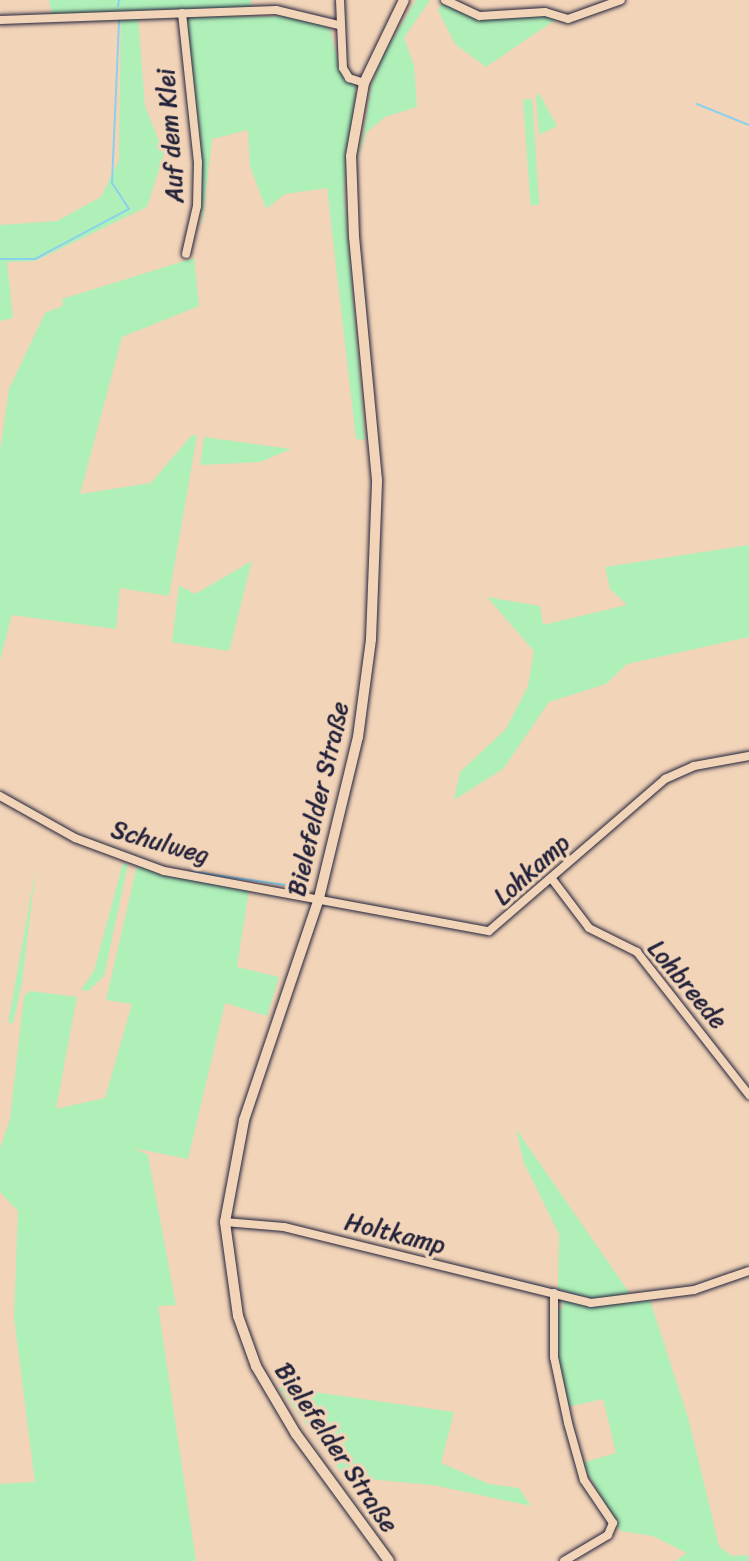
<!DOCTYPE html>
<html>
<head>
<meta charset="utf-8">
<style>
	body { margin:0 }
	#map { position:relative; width:749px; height:1561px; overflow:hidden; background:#f2d4b8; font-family:Sriracha,sans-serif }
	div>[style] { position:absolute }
	.green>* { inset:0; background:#aff0b9; transform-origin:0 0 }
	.stream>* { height:2px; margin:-1px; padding:0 1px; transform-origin:1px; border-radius:1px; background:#8bd0ec }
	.roads { filter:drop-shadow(0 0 2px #22223b) drop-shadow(0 0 2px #22223b) }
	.minor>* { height:8px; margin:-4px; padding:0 4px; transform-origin:4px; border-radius:4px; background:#f2d4b8 }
	.major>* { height:10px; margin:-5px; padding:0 5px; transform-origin:5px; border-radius:5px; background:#f2d4b8 }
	span { translate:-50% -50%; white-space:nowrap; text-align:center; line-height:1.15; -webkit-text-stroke:7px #f2d4b8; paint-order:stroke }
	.street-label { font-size:24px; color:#22223b }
</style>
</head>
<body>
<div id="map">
	<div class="green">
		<i style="clip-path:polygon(49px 0,251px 0,252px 8px,52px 14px)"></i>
		<i style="clip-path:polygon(416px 0,430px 0,404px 38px,414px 65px,417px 107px,385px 117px,366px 133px,359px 160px,371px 87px,383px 55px)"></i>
		<i style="clip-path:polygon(442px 3px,479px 19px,545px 15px,555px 20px,486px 67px,455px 44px,438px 10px)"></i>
		<i style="clip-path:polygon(299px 16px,330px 29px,341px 73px,356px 87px,344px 191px,365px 440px,356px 439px,327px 188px,285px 194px,266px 209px,250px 166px,248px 130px,212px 139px,202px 226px,201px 142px,186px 21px,190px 17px)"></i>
		<i style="clip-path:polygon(121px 18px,138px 18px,145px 106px,164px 154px,147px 207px,35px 261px,7px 262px,13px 318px,0 321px,0 225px,57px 221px,101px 197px,119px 160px)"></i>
		<i style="clip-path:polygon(539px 93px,557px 126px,539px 135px,536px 97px)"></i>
		<i style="left:532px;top:99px;width:106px;height:9px;rotate:86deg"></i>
		<i style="clip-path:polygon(194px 258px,199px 306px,122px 337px,80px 494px,151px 483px,192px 435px,197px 436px,169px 596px,120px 588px,116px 629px,12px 615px,0 660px,0 451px,9px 389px,45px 313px,63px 306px,62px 299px)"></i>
		<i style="clip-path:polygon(204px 437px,291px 449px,260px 462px,200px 465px)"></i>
		<i style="clip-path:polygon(749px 545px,749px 637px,627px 664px,606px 684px,549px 702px,503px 769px,454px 800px,460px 772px,506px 729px,528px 686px,534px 651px,487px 597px,540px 606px,543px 625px,627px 605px,610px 589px,605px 567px)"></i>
		<i style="clip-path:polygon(252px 561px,229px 651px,172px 642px,179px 585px,195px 594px)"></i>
		<i style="clip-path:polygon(123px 863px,128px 864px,104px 976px,88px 991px,81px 990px,94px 971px)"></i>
		<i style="clip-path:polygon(137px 866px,249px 889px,237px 967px,279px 977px,267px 1016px,225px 1003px,188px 1159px,133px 1148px,148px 1155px,176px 1305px,158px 1306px,196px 1561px,0 1561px,0 1484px,35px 1482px,14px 1318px,18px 1211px,0 1192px,0 1149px,10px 1119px,24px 996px,30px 991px,77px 997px,56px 1109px,105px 1098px,132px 1004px,106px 1000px)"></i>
		<i style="clip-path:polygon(36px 867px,22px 983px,13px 1023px,8px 1023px)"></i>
		<i style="clip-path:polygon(516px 1129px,631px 1295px,592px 1299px,558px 1289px,559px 1234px,524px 1163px)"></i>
		<i style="clip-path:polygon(563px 1299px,592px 1306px,650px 1300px,689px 1421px,719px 1546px,732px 1556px,749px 1555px,749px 1561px,675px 1561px,687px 1553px,653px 1536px,621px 1531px,616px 1523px,582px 1463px,616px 1453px,603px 1399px,567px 1407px,556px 1356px,557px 1310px,562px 1309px)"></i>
		<i style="clip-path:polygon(279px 1387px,454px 1412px,441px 1463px,489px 1484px,519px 1488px,531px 1506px,433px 1485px,345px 1477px)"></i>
	</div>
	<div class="stream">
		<i style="left:118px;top:6px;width:6px;rotate:-81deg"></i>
		<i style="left:697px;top:104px;width:56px;rotate:22deg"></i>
		<i style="left:0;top:259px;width:35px"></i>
		<i style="left:35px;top:259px;width:106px;rotate:-28deg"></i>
		<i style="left:129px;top:209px;width:31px;rotate:-123deg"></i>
		<i style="left:112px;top:183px;width:163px;rotate:-87.5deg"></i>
		<i style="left:193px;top:872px;width:115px;rotate:8deg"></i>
		<i style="left:472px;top:1270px;width:110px;rotate:13.7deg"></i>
	</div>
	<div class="roads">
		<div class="minor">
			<i style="left:340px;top:0;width:68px;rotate:87.5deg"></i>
			<i style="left:343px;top:68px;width:12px;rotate:59deg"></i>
			<i style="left:349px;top:78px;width:16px;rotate:18deg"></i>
			<i style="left:445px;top:0;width:38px;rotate:25deg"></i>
			<i style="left:480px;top:16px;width:65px;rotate:-3.5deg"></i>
			<i style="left:545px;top:12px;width:24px;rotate:17deg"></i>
			<i style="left:568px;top:19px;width:56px;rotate:-19.7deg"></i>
			<i style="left:182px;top:13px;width:150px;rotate:83.9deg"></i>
			<i style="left:198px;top:162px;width:44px;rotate:91.3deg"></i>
			<i style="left:197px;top:206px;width:49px;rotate:102.9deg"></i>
			<i style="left:0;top:20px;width:276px;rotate:-2.1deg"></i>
			<i style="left:276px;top:10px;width:65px;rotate:13.4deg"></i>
			<i style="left:0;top:796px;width:86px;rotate:29.2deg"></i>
			<i style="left:75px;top:838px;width:95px;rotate:20.3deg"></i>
			<i style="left:164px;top:871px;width:330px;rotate:10.5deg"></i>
			<i style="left:489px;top:931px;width:233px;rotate:-40.8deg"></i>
			<i style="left:665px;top:779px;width:32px;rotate:-24deg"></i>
			<i style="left:694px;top:766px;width:56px;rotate:-10.3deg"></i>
			<i style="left:552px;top:879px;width:61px;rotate:52.9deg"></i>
			<i style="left:589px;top:928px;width:54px;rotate:26.6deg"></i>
			<i style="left:637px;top:952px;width:182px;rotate:51.9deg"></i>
			<i style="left:225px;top:1222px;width:59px;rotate:4.8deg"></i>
			<i style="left:284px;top:1227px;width:316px;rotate:13.9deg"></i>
			<i style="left:591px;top:1303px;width:104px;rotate:-7.2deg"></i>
			<i style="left:694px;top:1290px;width:58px;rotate:-19.1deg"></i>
			<i style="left:554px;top:1293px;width:64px;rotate:90deg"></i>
			<i style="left:554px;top:1357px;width:67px;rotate:78deg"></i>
			<i style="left:568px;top:1423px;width:59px;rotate:74.3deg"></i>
			<i style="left:584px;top:1480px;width:52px;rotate:56deg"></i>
			<i style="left:613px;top:1523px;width:13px;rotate:113deg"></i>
			<i style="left:608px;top:1535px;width:51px;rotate:149.4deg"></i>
		</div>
		<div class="major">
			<i style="left:389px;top:1561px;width:157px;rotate:-126.2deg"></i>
			<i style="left:296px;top:1434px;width:79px;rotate:-120.5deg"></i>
			<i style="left:256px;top:1366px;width:53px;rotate:-109.8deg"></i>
			<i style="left:238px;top:1316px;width:95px;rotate:-97.9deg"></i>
			<i style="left:225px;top:1222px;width:104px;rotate:-79.4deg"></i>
			<i style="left:244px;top:1120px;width:234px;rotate:-71.3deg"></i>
			<i style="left:319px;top:898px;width:166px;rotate:-76.4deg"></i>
			<i style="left:358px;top:737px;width:99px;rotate:-82.4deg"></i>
			<i style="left:371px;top:639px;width:159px;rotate:-87.8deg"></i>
			<i style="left:377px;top:480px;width:244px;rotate:-95.4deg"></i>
			<i style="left:354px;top:237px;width:81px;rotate:-92.1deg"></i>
			<i style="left:351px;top:156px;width:74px;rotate:-79.9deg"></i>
			<i style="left:364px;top:83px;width:92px;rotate:-64.3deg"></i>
		</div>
	</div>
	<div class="street-label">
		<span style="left:171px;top:136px;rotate:-94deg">Auf dem Klei</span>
		<span style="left:319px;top:799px;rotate:-77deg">Bielefelder Straße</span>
		<span style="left:160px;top:843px;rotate:16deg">Schulweg</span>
		<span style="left:532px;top:870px;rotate:-42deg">Lohkamp</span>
		<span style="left:687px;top:985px;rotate:50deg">Lohbreede</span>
		<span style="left:395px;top:1234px;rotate:14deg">Holtkamp</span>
		<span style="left:336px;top:1448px;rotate:56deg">Bielefelder Straße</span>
	</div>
</div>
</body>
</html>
